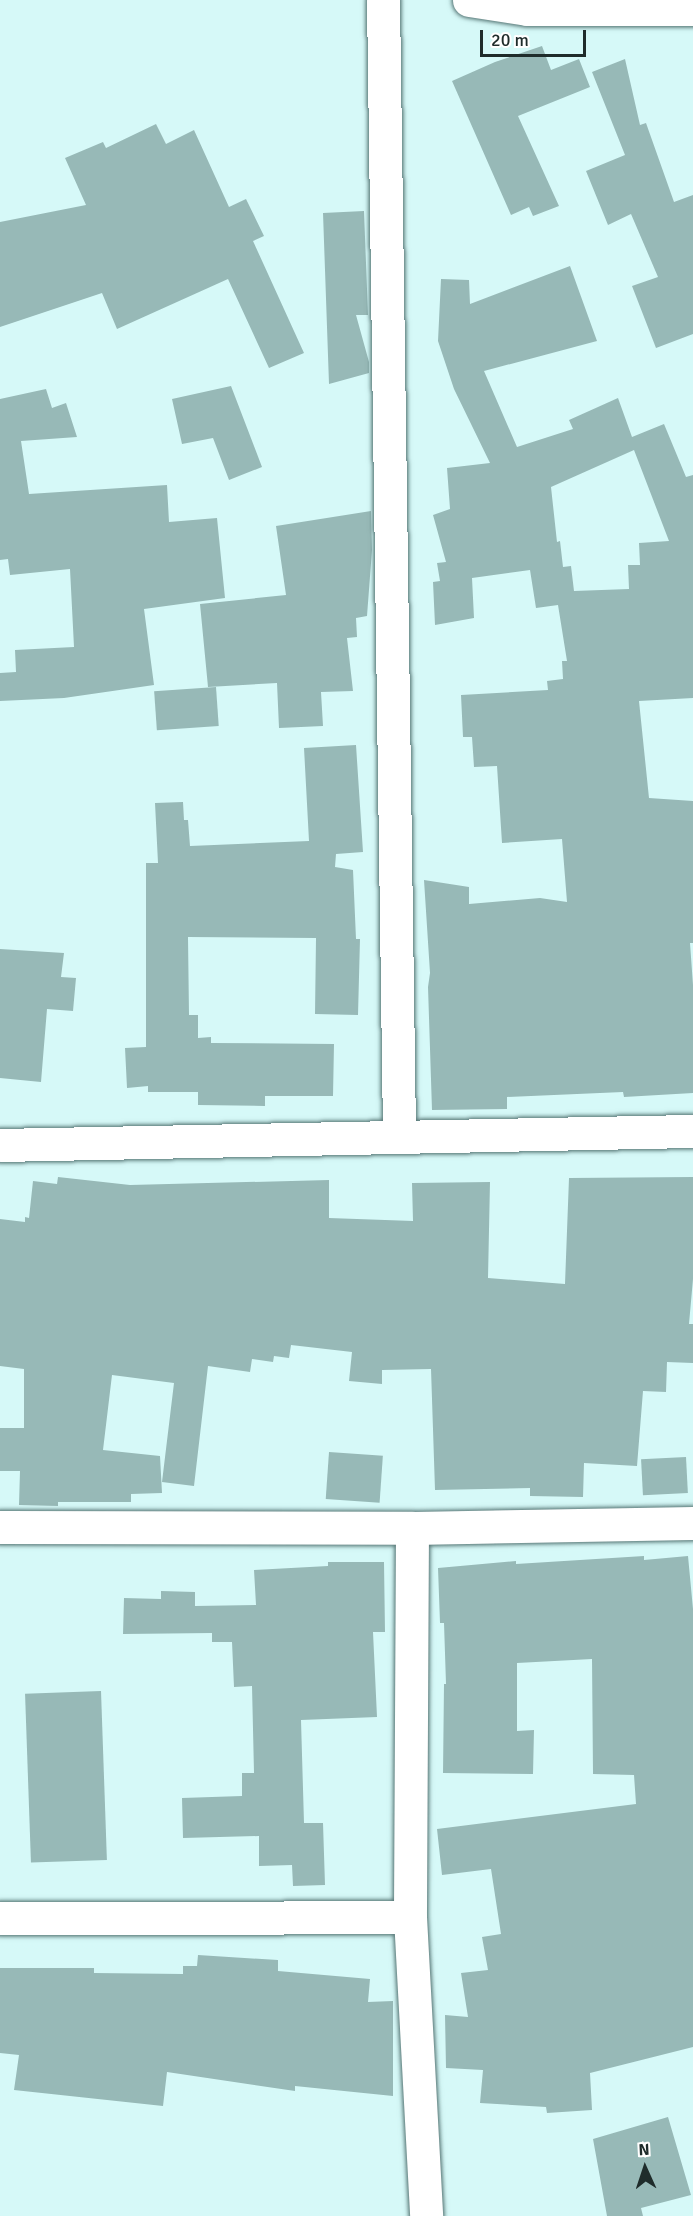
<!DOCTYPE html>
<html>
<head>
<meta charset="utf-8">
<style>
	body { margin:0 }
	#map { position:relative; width:693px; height:2216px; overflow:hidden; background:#d6f9f8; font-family:Signika,sans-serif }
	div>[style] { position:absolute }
	.building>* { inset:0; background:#97b9b7; transform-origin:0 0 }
	.roads { filter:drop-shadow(0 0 2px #567675) drop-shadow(0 0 2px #567675) }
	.minor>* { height:33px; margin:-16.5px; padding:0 16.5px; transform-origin:16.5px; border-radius:16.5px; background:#fff }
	span { translate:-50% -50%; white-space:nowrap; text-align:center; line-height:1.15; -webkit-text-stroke:6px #fff; paint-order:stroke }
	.north { position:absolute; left:615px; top:2138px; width:60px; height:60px; -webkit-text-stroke:4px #fff; paint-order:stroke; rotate:357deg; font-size:16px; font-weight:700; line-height:24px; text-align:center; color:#1f2c2b }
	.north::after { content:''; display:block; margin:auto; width:21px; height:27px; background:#1f2c2b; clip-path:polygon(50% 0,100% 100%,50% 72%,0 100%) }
	.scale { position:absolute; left:480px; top:30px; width:106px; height:27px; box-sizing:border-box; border:3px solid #1f2c2b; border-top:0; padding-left:8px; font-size:18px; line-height:21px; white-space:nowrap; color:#1f2c2b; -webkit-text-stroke:4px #fff; paint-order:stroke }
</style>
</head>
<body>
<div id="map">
	<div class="building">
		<i style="clip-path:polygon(542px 46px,551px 70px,579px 59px,590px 87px,518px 116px,559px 206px,533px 216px,529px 207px,511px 215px,452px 81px,495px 62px)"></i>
		<i style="clip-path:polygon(625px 59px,640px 125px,646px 123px,674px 202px,693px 195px,693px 334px,656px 348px,632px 286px,658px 277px,631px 214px,608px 225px,586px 171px,625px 155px,592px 72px)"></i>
		<i style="clip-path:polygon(156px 124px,166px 144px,194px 130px,229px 207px,246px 199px,264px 236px,253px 241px,304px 353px,269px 368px,228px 279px,117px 329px,102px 293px,0 327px,0 222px,86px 205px,65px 158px,103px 142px,106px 148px)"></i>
		<i style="clip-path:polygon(364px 211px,368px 315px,356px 315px,369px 362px,369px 373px,329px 384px,323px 213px)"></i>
		<i style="clip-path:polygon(evenodd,570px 266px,597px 341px,484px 371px,517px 447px,573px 429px,569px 420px,618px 398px,632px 437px,664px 424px,686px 477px,693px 475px,693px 698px,639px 701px,649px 798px,693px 801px,693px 943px,690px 943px,693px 985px,693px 1093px,624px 1097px,623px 1092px,507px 1097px,507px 1109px,432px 1110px,428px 987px,430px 973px,424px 880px,469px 887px,469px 904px,540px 898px,567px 902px,562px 839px,502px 843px,497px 766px,474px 767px,472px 737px,463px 737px,461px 695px,548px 690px,547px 681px,563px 679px,562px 661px,567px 661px,558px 605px,536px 608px,530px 570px,472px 578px,474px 618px,435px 625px,433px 582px,440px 581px,437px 563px,446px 562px,433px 515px,450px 509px,447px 468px,490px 463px,454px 389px,438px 341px,441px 279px,469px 280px,470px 304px,570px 266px,634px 450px,669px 541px,639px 543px,640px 565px,628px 565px,629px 589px,574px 591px,571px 566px,563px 567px,560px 541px,557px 542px,551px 487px,634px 450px)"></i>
		<i style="clip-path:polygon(231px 386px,262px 467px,229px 480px,213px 438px,182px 444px,172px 399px)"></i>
		<i style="clip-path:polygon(46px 389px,52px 408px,66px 403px,77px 437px,21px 441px,29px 494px,167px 485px,169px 522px,217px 518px,225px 598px,144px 609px,154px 685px,64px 698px,0 701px,0 673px,16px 672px,15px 650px,74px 647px,70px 569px,10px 575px,8px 559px,0 560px,0 399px)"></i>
		<i style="clip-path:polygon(371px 511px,372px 550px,367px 616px,356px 618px,357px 637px,347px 638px,353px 691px,321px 692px,323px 726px,279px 728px,277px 683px,208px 687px,200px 604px,286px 595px,276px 526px)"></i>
		<i style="left:216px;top:687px;width:39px;height:62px;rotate:86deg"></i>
		<i style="clip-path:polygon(356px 745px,363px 852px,336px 854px,335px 867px,353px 870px,356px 939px,360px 939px,358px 1015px,315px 1014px,316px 938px,188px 937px,189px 1015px,198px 1015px,198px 1038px,211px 1037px,211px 1043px,334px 1044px,333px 1096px,265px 1096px,265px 1106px,198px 1105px,198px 1092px,148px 1092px,148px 1086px,127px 1088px,125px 1048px,146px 1047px,146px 863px,158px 863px,155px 803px,183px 802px,184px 820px,188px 820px,190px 846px,309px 841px,304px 748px)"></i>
		<i style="clip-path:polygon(0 949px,64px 953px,61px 977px,76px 978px,73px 1011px,47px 1009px,41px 1082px,0 1078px)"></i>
		<i style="clip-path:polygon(58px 1177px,130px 1185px,329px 1180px,329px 1218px,413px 1221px,412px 1183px,490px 1182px,488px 1278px,565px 1284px,569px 1178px,693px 1177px,693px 1279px,689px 1324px,693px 1324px,693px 1363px,667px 1362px,666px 1392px,643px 1391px,637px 1466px,584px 1463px,583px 1497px,530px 1496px,530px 1488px,435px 1490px,431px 1369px,382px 1370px,382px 1384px,349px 1381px,352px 1352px,291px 1345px,289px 1358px,274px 1356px,273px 1362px,252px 1359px,250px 1372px,208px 1366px,194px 1486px,162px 1482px,174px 1383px,112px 1375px,103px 1450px,160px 1456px,162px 1493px,131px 1494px,131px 1502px,58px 1502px,58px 1506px,19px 1505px,20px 1471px,0 1471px,0 1428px,24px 1428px,24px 1369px,0 1366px,0 1219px,25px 1222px,25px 1217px,29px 1218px,33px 1181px,57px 1184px)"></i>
		<i style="left:329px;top:1452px;width:54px;height:47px;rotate:4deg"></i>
		<i style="left:686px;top:1457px;width:36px;height:45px;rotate:87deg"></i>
		<i style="clip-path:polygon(644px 1556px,644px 1560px,688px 1556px,693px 1609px,693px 2047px,590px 2073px,592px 2110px,547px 2113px,546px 2107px,480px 2103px,483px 2070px,446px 2068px,445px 2015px,468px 2017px,461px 1973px,488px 1970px,482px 1937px,501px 1934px,491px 1869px,442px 1875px,437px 1829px,636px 1804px,634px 1775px,593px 1774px,592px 1659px,517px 1663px,517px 1731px,534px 1730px,533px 1774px,443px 1773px,444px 1684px,446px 1684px,444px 1623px,440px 1623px,438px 1568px,516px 1561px,516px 1564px)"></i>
		<i style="clip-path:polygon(328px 1562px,384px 1562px,385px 1632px,373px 1632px,377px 1717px,301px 1720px,304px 1823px,323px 1823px,325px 1885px,293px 1886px,292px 1865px,259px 1866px,259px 1836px,183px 1838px,182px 1798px,242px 1796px,242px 1773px,254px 1773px,252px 1686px,234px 1687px,232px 1642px,212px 1642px,212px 1633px,123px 1634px,124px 1598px,161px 1599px,161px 1591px,195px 1592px,195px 1606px,256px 1605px,254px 1570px,328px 1566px)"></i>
		<i style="left:101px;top:1691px;width:169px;height:76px;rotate:88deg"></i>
		<i style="clip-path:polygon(198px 1955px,278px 1960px,278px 1971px,370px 1979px,368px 2002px,393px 2001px,393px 2096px,295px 2086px,295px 2091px,167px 2072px,163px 2106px,14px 2090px,19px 2055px,0 2053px,0 1968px,94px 1968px,94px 1973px,183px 1974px,183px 1966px,197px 1966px)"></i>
		<i style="clip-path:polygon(668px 2117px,691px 2195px,641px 2208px,643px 2216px,607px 2216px,593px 2139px)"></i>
	</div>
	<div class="roads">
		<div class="minor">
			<i style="left:383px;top:0;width:1136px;rotate:89.19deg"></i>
			<i style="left:469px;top:0;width:59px;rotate:8.8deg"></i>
			<i style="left:527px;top:9px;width:166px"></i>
			<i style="left:0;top:1145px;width:693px;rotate:-1.16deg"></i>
			<i style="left:0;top:1527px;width:412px;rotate:0.1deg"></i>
			<i style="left:412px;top:1528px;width:281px;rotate:-1deg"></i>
			<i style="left:412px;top:1528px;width:389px;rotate:90.3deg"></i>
			<i style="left:410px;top:1917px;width:299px;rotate:86.9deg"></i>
			<i style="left:0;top:1918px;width:410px;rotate:-0.1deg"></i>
		</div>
	</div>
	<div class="north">N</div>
	<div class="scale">20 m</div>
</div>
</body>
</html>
